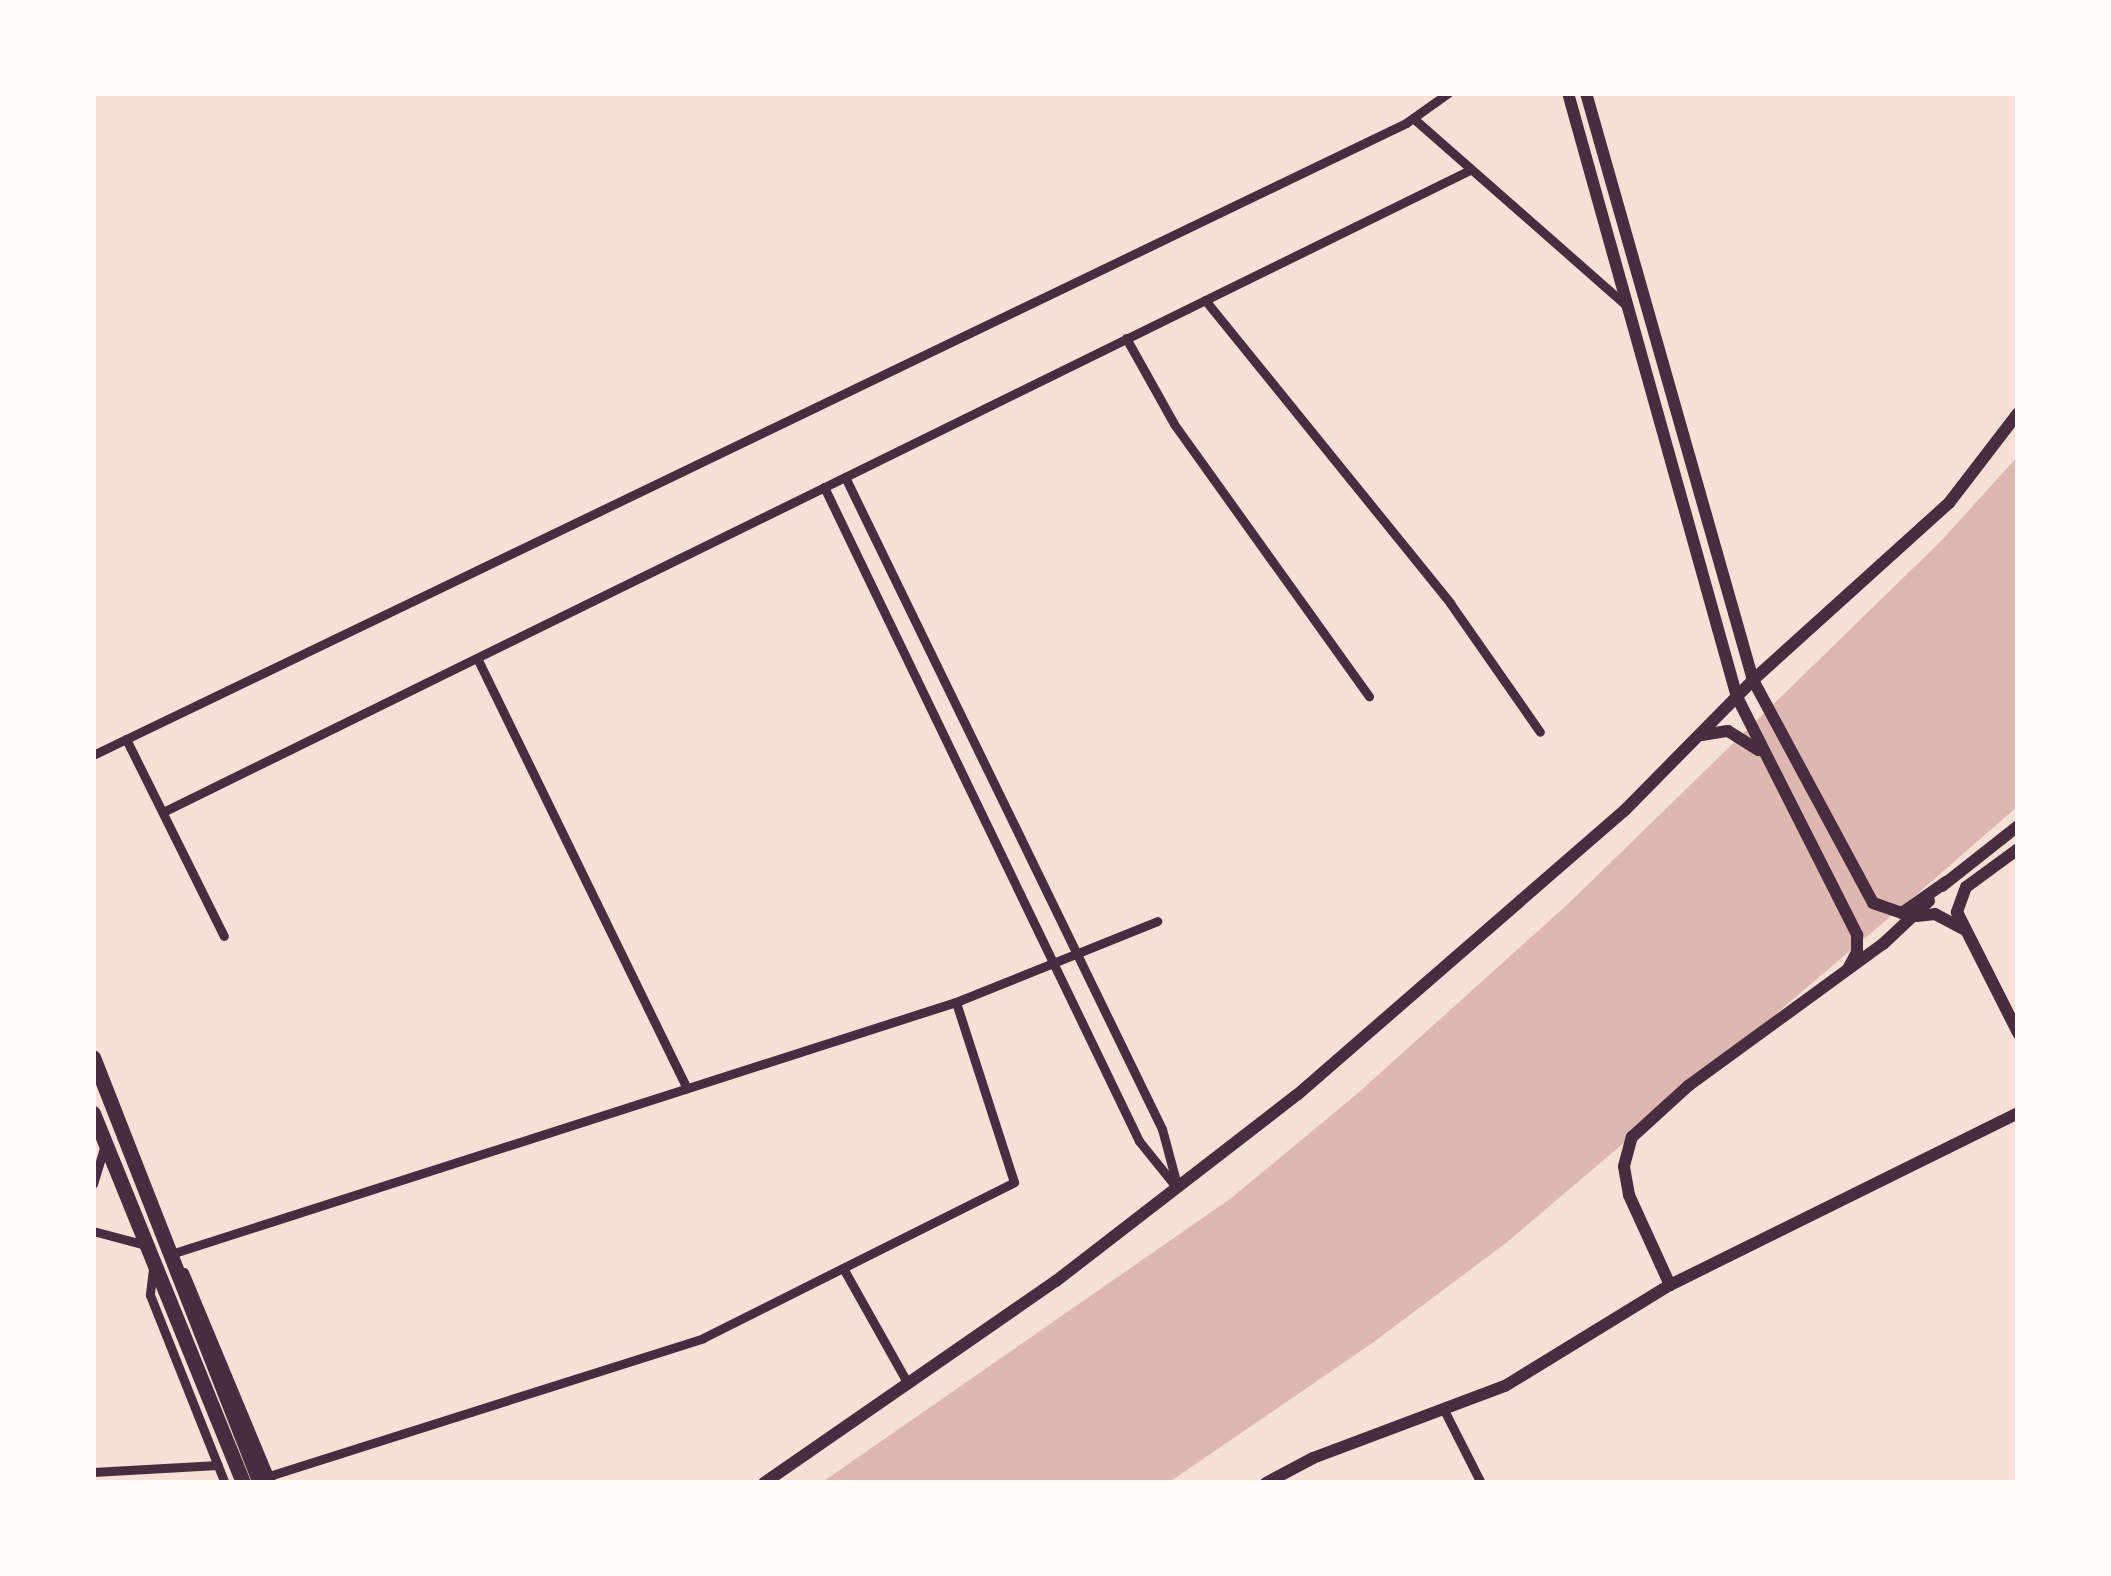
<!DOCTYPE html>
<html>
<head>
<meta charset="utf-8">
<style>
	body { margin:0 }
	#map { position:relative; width:2111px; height:1576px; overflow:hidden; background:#f7e1d7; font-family:"DM Sans",sans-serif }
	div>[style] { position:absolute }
	.water>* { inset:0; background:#dcb8b0 }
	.minor>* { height:9px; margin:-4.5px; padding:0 4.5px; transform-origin:4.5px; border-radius:4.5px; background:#4a2c40 }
	.tertiary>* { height:12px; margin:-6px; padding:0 6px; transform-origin:6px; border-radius:6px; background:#4a2c40 }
	.primary>* { height:15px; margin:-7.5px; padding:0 7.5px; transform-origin:7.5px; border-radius:7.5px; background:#4a2c40 }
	span { translate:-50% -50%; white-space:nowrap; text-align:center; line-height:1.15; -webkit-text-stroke:12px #fffaf5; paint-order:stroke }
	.frame { position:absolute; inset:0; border:96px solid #fffaf5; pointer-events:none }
</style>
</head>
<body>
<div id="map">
	<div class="water">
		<i style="clip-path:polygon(2018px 456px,2018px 806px,1924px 888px,1506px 1243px,1371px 1344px,1168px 1483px,821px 1483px,1230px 1199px,1358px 1093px,1568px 904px,1941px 541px)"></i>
	</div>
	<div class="minor">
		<i style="left:1413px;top:118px;width:283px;rotate:41.3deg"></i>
		<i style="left:1205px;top:300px;width:390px;rotate:51deg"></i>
		<i style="left:1450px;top:603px;width:157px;rotate:55.1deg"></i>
		<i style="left:1126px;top:338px;width:98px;rotate:60.8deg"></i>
		<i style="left:1174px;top:424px;width:335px;rotate:54.4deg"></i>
		<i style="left:845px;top:477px;width:725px;rotate:64.07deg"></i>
		<i style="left:1162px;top:1129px;width:58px;rotate:75deg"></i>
		<i style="left:824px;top:487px;width:726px;rotate:64.28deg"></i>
		<i style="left:1139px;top:1141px;width:60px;rotate:51deg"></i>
		<i style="left:477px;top:658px;width:479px;rotate:64deg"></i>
		<i style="left:126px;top:739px;width:220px;rotate:63.6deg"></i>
		<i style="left:93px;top:755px;width:1457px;rotate:-25.7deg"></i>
		<i style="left:1406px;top:123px;width:52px;rotate:-35.5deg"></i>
		<i style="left:163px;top:812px;width:1456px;rotate:-26.16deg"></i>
		<i style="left:93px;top:1184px;width:39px;rotate:-73deg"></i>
		<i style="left:93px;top:1231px;width:55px;rotate:14.8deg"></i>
		<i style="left:171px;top:1254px;width:824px;rotate:-17.8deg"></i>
		<i style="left:956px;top:1002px;width:217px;rotate:-21.9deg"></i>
		<i style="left:843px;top:1268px;width:133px;rotate:60.7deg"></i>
		<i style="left:153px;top:1269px;width:26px;rotate:97deg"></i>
		<i style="left:150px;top:1295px;width:202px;rotate:68.3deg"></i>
		<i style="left:184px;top:1272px;width:229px;rotate:67.4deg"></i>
		<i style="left:1445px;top:1412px;width:80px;rotate:63.1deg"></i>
		<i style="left:93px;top:1472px;width:125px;rotate:-3.2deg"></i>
		<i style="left:269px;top:1476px;width:455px;rotate:-17.6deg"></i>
		<i style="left:703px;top:1338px;width:348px;rotate:-26.6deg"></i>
		<i style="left:1014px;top:1182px;width:189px;rotate:-107.9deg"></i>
	</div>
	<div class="tertiary">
		<i style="left:1568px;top:93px;width:627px;rotate:74.37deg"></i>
		<i style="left:1737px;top:697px;width:267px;rotate:63.2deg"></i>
		<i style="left:1857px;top:935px;width:17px;rotate:90deg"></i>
		<i style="left:1857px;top:952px;width:19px;rotate:118deg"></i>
		<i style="left:1586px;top:93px;width:610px;rotate:74.12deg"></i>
		<i style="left:1753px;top:680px;width:253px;rotate:61.7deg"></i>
		<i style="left:1873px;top:903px;width:31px;rotate:19deg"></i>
		<i style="left:1902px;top:913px;width:54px;rotate:-35.2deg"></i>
		<i style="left:1702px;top:735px;width:26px;rotate:-9deg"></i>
		<i style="left:1728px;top:731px;width:36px;rotate:32deg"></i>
		<i style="left:2018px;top:849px;width:64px;rotate:143.8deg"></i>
		<i style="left:1966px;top:887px;width:27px;rotate:110deg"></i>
		<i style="left:1957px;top:912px;width:136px;rotate:63.2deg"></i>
		<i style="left:1942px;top:886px;width:97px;rotate:-38.3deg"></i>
		<i style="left:1917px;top:916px;width:18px;rotate:-6deg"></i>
		<i style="left:1935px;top:914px;width:32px;rotate:28deg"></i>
		<i style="left:1670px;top:1285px;width:99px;rotate:-114.5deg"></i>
		<i style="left:1629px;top:1195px;width:29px;rotate:-100deg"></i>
		<i style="left:1624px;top:1166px;width:30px;rotate:-75deg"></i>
		<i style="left:1632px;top:1137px;width:76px;rotate:-42.3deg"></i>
		<i style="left:1688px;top:1086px;width:241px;rotate:-36.1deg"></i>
		<i style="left:1883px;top:944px;width:63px;rotate:-43.1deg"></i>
		<i style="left:764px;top:1483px;width:355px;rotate:-34.7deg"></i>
		<i style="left:1056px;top:1281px;width:304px;rotate:-37.7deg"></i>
		<i style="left:1297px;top:1095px;width:433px;rotate:-41deg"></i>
		<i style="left:1624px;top:811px;width:184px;rotate:-45.4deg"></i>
		<i style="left:1753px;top:680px;width:264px;rotate:-42.1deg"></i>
		<i style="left:1949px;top:503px;width:113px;rotate:-52.5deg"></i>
		<i style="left:1266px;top:1483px;width:53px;rotate:-28deg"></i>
		<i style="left:1313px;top:1458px;width:205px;rotate:-20.6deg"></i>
		<i style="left:1505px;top:1386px;width:193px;rotate:-31.5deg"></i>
		<i style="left:1670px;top:1285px;width:388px;rotate:-26.3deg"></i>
	</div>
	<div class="primary">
		<i style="left:93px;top:1057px;width:458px;rotate:68.6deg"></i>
		<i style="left:93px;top:1113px;width:399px;rotate:67.9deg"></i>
	</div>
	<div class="frame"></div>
</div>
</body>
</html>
